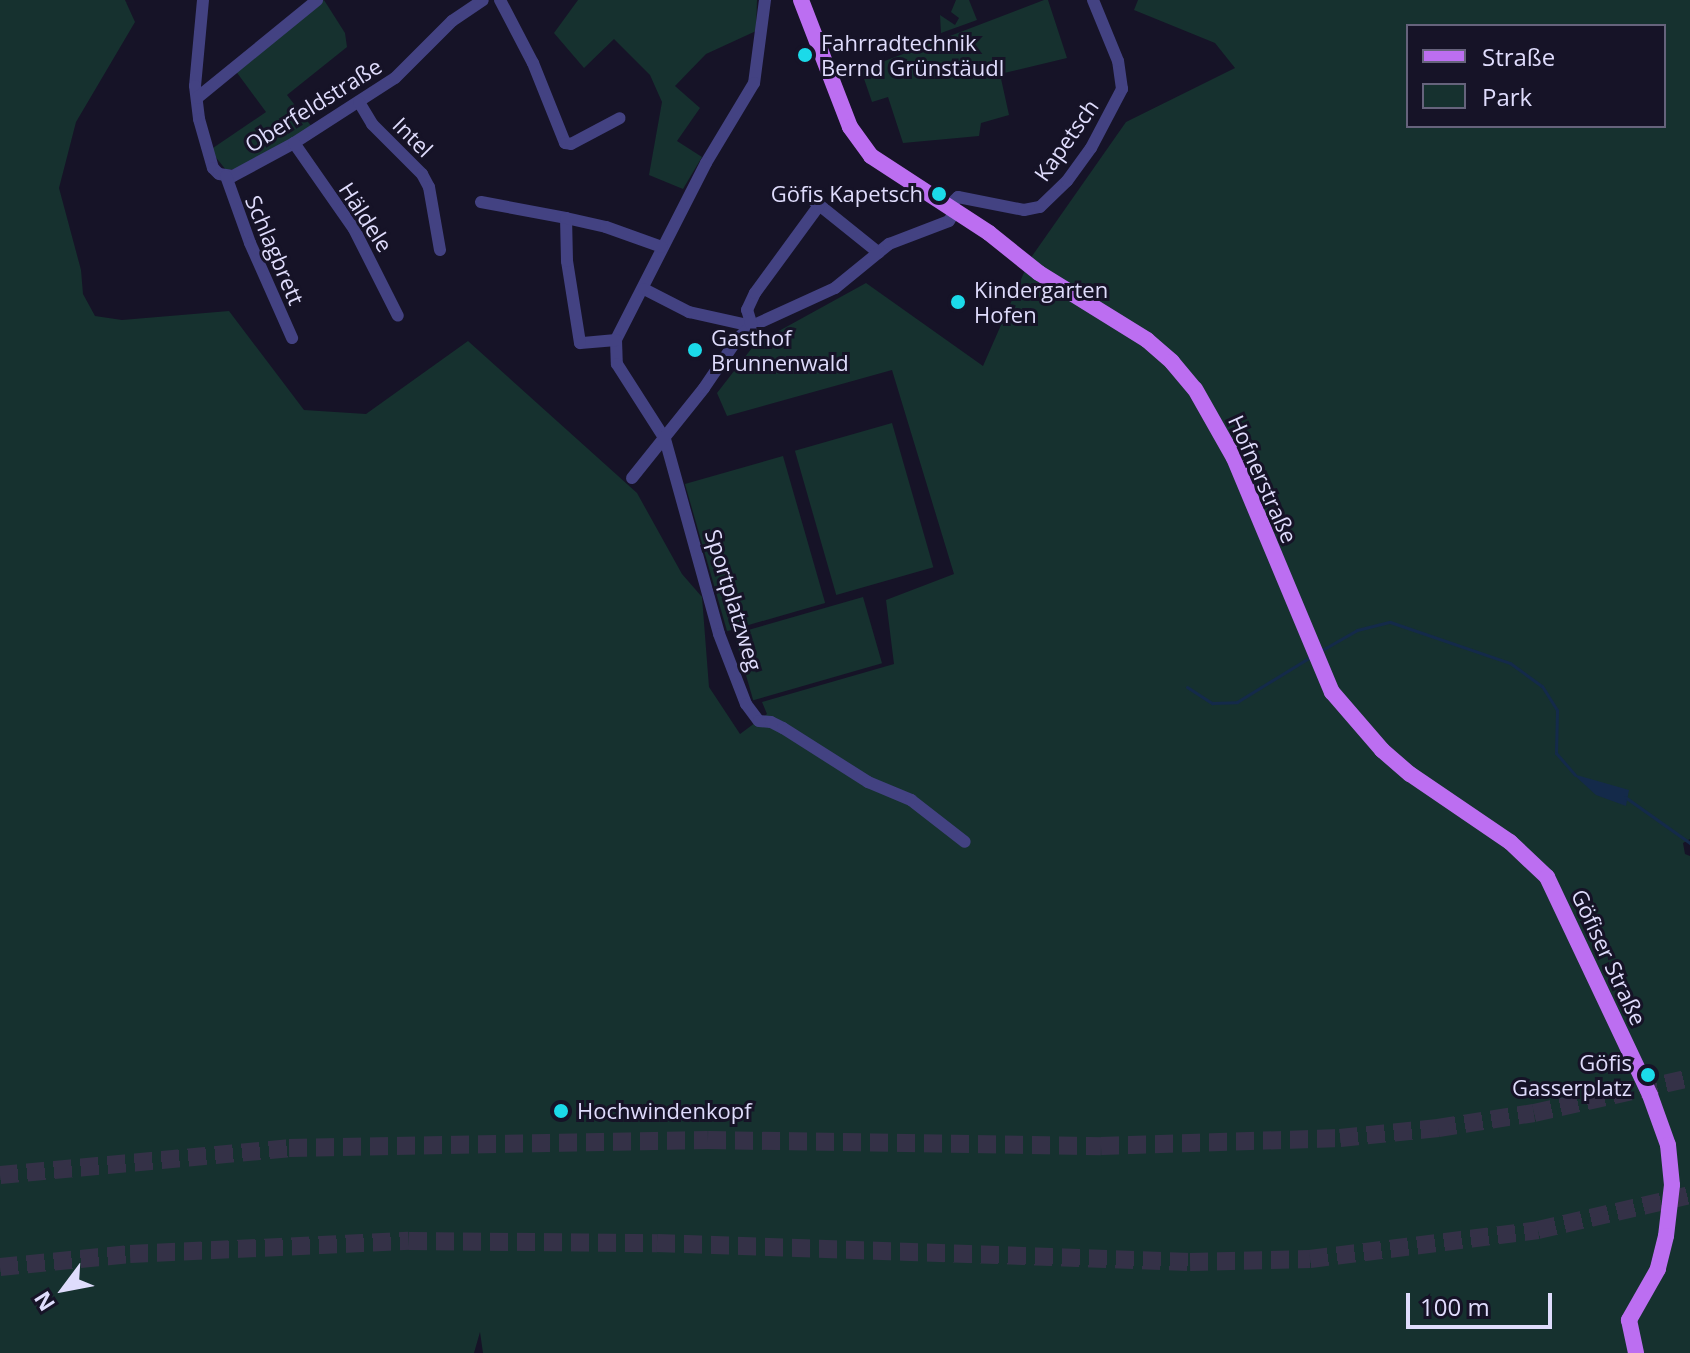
<!DOCTYPE html>
<html>
<head>
<meta charset="utf-8">
<style>
	body { margin:0 }
	#map { position:relative; width:1690px; height:1353px; overflow:hidden; background:#161327; font-family:"Open Sans",sans-serif }
	div>[style] { position:absolute }
	.green>* { inset:0; background:#16312f; transform-origin:0 0 }
	.water>* { inset:0; background:#142a4a }
	.stream>* { height:3px; margin:-1.5px; padding:0 1.5px; transform-origin:1.5px; border-radius:1.5px; background:#142a4a }
	.highway-tunnel>* { height:18px; margin-top:-9px; transform-origin:0; background:repeating-linear-gradient(90deg,#343147 0 18px,transparent 0 27px) }
	.minor>* { height:12px; margin:-6px; padding:0 6px; transform-origin:6px; border-radius:6px; background:#434282 }
	.major>* { height:16px; margin:-8px; padding:0 8px; transform-origin:8px; border-radius:8px; background:#bc6ef1 }
	.dots>* { width:22px; height:22px; translate:-50% -50%; box-sizing:border-box; border:4px solid #161327; border-radius:50% }
	span { translate:-50% -50%; white-space:nowrap; text-align:center; line-height:1.15; -webkit-text-stroke:6px #161327; paint-order:stroke }
	.poi-label { font-size:22px; color:#dfdcfc }
	.left { translate:0 -50%; text-align:left }
	.right { translate:-100% -50%; text-align:right }
	.street-label { font-size:22px; color:#dfdcfc }
	.legend { position:absolute; left:1406px; top:24px; width:260px; height:104px; box-sizing:border-box; background:#161327; border:2px solid #66637c; margin:0; padding:10px 14px; list-style:none; font-size:24px; color:#dfdcfc }
	.legend li { display:flex; align-items:center; gap:16px; height:40px }
	.legend b { width:40px; border:2px solid #66637c }
	.north { position:absolute; left:24px; top:1249px; width:80px; height:80px; -webkit-text-stroke:6px #161327; paint-order:stroke; rotate:238deg; font-size:22px; font-weight:700; line-height:32px; text-align:center; color:#dfdcfc }
	.north::after { content:''; display:block; margin:auto; width:28px; height:36px; background:#dfdcfc; clip-path:polygon(50% 0,100% 100%,50% 72%,0 100%) }
	.scale { position:absolute; left:1406px; top:1293px; width:146px; height:36px; box-sizing:border-box; border:4px solid #dfdcfc; border-top:0; padding-left:10px; font-size:24px; line-height:28px; white-space:nowrap; color:#dfdcfc; -webkit-text-stroke:6px #161327; paint-order:stroke }
</style>
</head>
<body>
<div id="map">
	<div class="green">
		<i style="clip-path:polygon(evenodd,0 0,125px 0,135px 22px,76px 122px,59px 188px,81px 270px,83px 294px,95px 316px,122px 320px,229px 311px,304px 410px,366px 414px,468px 341px,637px 493px,682px 574px,702px 597px,709px 687px,740px 734px,767px 714px,762px 702px,894px 664px,886px 600px,954px 574px,892px 370px,727px 416px,717px 393px,755px 344px,866px 283px,983px 366px,1030px 259px,1126px 122px,1235px 68px,1215px 43px,1134px 10px,1138px 0,1690px 0,1690px 839px,1683px 843px,1685px 854px,1690px 856px,1690px 1353px,483px 1353px,480px 1332px,474px 1353px,0 1353px,0 0,1408px 26px,1664px 26px,1664px 126px,1408px 126px,1408px 26px)"></i>
		<i style="clip-path:polygon(324px 0,345px 33px,347px 47px,287px 95px,312px 127px,237px 169px,226px 170px,210px 150px,266px 112px,235px 70px)"></i>
		<i style="clip-path:polygon(578px 0,757px 0,756px 31px,706px 54px,675px 86px,700px 108px,677px 141px,702px 157px,683px 189px,649px 175px,662px 102px,650px 75px,614px 39px,584px 68px,554px 33px)"></i>
		<i style="clip-path:polygon(956px 0,969px 0,977px 20px,941px 33px,940px 15px,955px 25px,959px 18px,951px 12px)"></i>
		<i style="clip-path:polygon(1044px 0,1048px 0,1067px 58px,1000px 74px,1009px 115px,981px 123px,979px 136px,903px 143px,888px 97px,872px 102px,861px 70px)"></i>
		<i style="left:892px;top:423px;width:150px;height:101px;rotate:74deg"></i>
		<i style="left:783px;top:456px;width:153px;height:102px;rotate:74deg"></i>
		<i style="left:863px;top:597px;width:69px;height:134px;rotate:74deg"></i>
	</div>
	<div class="water">
		<i style="clip-path:polygon(1573px 774px,1629px 790px,1626px 806px,1596px 795px)"></i>
	</div>
	<div class="stream">
		<i style="left:1322px;top:650px;width:40px;rotate:-29.7deg"></i>
		<i style="left:1357px;top:630px;width:34px;rotate:-14deg"></i>
		<i style="left:1390px;top:622px;width:127px;rotate:18.9deg"></i>
		<i style="left:1510px;top:663px;width:39px;rotate:36deg"></i>
		<i style="left:1542px;top:686px;width:28px;rotate:58deg"></i>
		<i style="left:1557px;top:710px;width:43px;rotate:91.3deg"></i>
		<i style="left:1556px;top:753px;width:29px;rotate:49deg"></i>
		<i style="left:1187px;top:687px;width:30px;rotate:33deg"></i>
		<i style="left:1212px;top:703px;width:25px;rotate:-2deg"></i>
		<i style="left:1237px;top:702px;width:88px;rotate:-31.5deg"></i>
		<i style="left:1625px;top:797px;width:80px;rotate:35.3deg"></i>
	</div>
	<div class="highway-tunnel">
		<i style="left:0;top:1175px;width:290px;rotate:-5.3deg"></i>
		<i style="left:289px;top:1148px;width:419px;rotate:-1.1deg"></i>
		<i style="left:708px;top:1140px;width:393px;rotate:0.9deg"></i>
		<i style="left:1101px;top:1146px;width:239px;rotate:-1.9deg"></i>
		<i style="left:1340px;top:1138px;width:99px;rotate:-5.8deg"></i>
		<i style="left:1438px;top:1128px;width:97px;rotate:-8.9deg"></i>
		<i style="left:1534px;top:1113px;width:160px;rotate:-12.6deg"></i>
		<i style="left:0;top:1267px;width:131px;rotate:-5.7deg"></i>
		<i style="left:130px;top:1254px;width:279px;rotate:-2.7deg"></i>
		<i style="left:409px;top:1241px;width:248px;rotate:0.5deg"></i>
		<i style="left:657px;top:1243px;width:533px;rotate:2.04deg"></i>
		<i style="left:1190px;top:1262px;width:120px;rotate:-1.4deg"></i>
		<i style="left:1310px;top:1259px;width:230px;rotate:-7.2deg"></i>
		<i style="left:1538px;top:1230px;width:156px;rotate:-13deg"></i>
	</div>
	<div class="minor">
		<i style="left:203px;top:0;width:86px;rotate:95.3deg"></i>
		<i style="left:195px;top:86px;width:33px;rotate:83deg"></i>
		<i style="left:199px;top:119px;width:51px;rotate:74.1deg"></i>
		<i style="left:213px;top:168px;width:8px;rotate:45deg"></i>
		<i style="left:219px;top:174px;width:14px;rotate:8deg"></i>
		<i style="left:233px;top:176px;width:69px;rotate:-28.4deg"></i>
		<i style="left:294px;top:143px;width:120px;rotate:-32.8deg"></i>
		<i style="left:395px;top:78px;width:81px;rotate:-45deg"></i>
		<i style="left:452px;top:21px;width:37px;rotate:-34deg"></i>
		<i style="left:500px;top:0;width:71px;rotate:62.4deg"></i>
		<i style="left:533px;top:63px;width:86px;rotate:68.2deg"></i>
		<i style="left:565px;top:143px;width:6px;rotate:9deg"></i>
		<i style="left:571px;top:144px;width:55px;rotate:-28deg"></i>
		<i style="left:765px;top:0;width:84px;rotate:97.5deg"></i>
		<i style="left:754px;top:83px;width:93px;rotate:121deg"></i>
		<i style="left:706px;top:163px;width:199px;rotate:117deg"></i>
		<i style="left:616px;top:340px;width:24px;rotate:88deg"></i>
		<i style="left:617px;top:364px;width:89px;rotate:57.4deg"></i>
		<i style="left:665px;top:439px;width:202px;rotate:74.5deg"></i>
		<i style="left:719px;top:634px;width:75px;rotate:68.9deg"></i>
		<i style="left:746px;top:704px;width:21px;rotate:53deg"></i>
		<i style="left:759px;top:721px;width:12px;rotate:5deg"></i>
		<i style="left:771px;top:722px;width:13px;rotate:27deg"></i>
		<i style="left:783px;top:728px;width:101px;rotate:32.4deg"></i>
		<i style="left:868px;top:782px;width:47px;rotate:22.7deg"></i>
		<i style="left:911px;top:800px;width:68px;rotate:37.9deg"></i>
		<i style="left:197px;top:98px;width:155px;rotate:-39.2deg"></i>
		<i style="left:359px;top:102px;width:26px;rotate:59deg"></i>
		<i style="left:372px;top:124px;width:71px;rotate:45deg"></i>
		<i style="left:422px;top:174px;width:15px;rotate:62deg"></i>
		<i style="left:429px;top:187px;width:64px;rotate:80.1deg"></i>
		<i style="left:294px;top:143px;width:105px;rotate:55.1deg"></i>
		<i style="left:354px;top:229px;width:97px;rotate:63.2deg"></i>
		<i style="left:226px;top:176px;width:71px;rotate:70.3deg"></i>
		<i style="left:250px;top:243px;width:104px;rotate:66.1deg"></i>
		<i style="left:803px;top:192px;width:97px;rotate:38.8deg"></i>
		<i style="left:481px;top:202px;width:86px;rotate:10.7deg"></i>
		<i style="left:948px;top:207px;width:14px;rotate:-45deg"></i>
		<i style="left:958px;top:197px;width:67px;rotate:11.1deg"></i>
		<i style="left:1024px;top:210px;width:16px;rotate:-11deg"></i>
		<i style="left:1040px;top:207px;width:37px;rotate:-44deg"></i>
		<i style="left:1067px;top:181px;width:41px;rotate:-54deg"></i>
		<i style="left:1091px;top:148px;width:67px;rotate:-62.3deg"></i>
		<i style="left:1122px;top:89px;width:28px;rotate:-98deg"></i>
		<i style="left:1118px;top:61px;width:66px;rotate:-112.3deg"></i>
		<i style="left:644px;top:289px;width:51px;rotate:27.1deg"></i>
		<i style="left:689px;top:312px;width:65px;rotate:12.5deg"></i>
		<i style="left:752px;top:326px;width:91px;rotate:-24.6deg"></i>
		<i style="left:835px;top:288px;width:70px;rotate:-39.2deg"></i>
		<i style="left:889px;top:244px;width:64px;rotate:-21deg"></i>
		<i style="left:949px;top:221px;width:12px;rotate:-59deg"></i>
		<i style="left:616px;top:340px;width:36px;rotate:175deg"></i>
		<i style="left:580px;top:343px;width:83px;rotate:-99deg"></i>
		<i style="left:567px;top:261px;width:43px;rotate:-91.3deg"></i>
		<i style="left:566px;top:218px;width:41px;rotate:12.7deg"></i>
		<i style="left:606px;top:227px;width:59px;rotate:19.7deg"></i>
		<i style="left:632px;top:478px;width:115px;rotate:-51.3deg"></i>
		<i style="left:704px;top:388px;width:60px;rotate:-55.8deg"></i>
		<i style="left:738px;top:338px;width:18px;rotate:-41deg"></i>
		<i style="left:752px;top:326px;width:17px;rotate:-107deg"></i>
		<i style="left:747px;top:310px;width:19px;rotate:-65deg"></i>
		<i style="left:755px;top:293px;width:107px;rotate:-53.8deg"></i>
	</div>
	<div class="major">
		<i style="left:801px;top:0;width:136px;rotate:68.9deg"></i>
		<i style="left:850px;top:127px;width:36px;rotate:54deg"></i>
		<i style="left:871px;top:156px;width:141px;rotate:33.1deg"></i>
		<i style="left:989px;top:233px;width:64px;rotate:38.7deg"></i>
		<i style="left:1039px;top:273px;width:127px;rotate:31.8deg"></i>
		<i style="left:1147px;top:340px;width:33px;rotate:41deg"></i>
		<i style="left:1172px;top:362px;width:35px;rotate:50deg"></i>
		<i style="left:1195px;top:389px;width:79px;rotate:60.5deg"></i>
		<i style="left:1234px;top:458px;width:254px;rotate:67.3deg"></i>
		<i style="left:1332px;top:692px;width:77px;rotate:49.2deg"></i>
		<i style="left:1382px;top:750px;width:37px;rotate:41deg"></i>
		<i style="left:1410px;top:774px;width:121px;rotate:34.2deg"></i>
		<i style="left:1510px;top:842px;width:51px;rotate:43.4deg"></i>
		<i style="left:1547px;top:877px;width:241px;rotate:64.7deg"></i>
		<i style="left:1650px;top:1095px;width:53px;rotate:70.2deg"></i>
		<i style="left:1668px;top:1145px;width:40px;rotate:84.3deg"></i>
		<i style="left:1672px;top:1185px;width:51px;rotate:96.7deg"></i>
		<i style="left:1666px;top:1236px;width:34px;rotate:104deg"></i>
		<i style="left:1658px;top:1269px;width:59px;rotate:119.6deg"></i>
		<i style="left:1629px;top:1320px;width:34px;rotate:78deg"></i>
	</div>
	<div class="dots">
		<i style="left:805px;top:55px;background:#1bdae9"></i>
		<i style="left:939px;top:194px;background:#1bdae9"></i>
		<i style="left:958px;top:302px;background:#1bdae9"></i>
		<i style="left:695px;top:350px;background:#1bdae9"></i>
		<i style="left:1648px;top:1075px;background:#1bdae9"></i>
		<i style="left:561px;top:1111px;background:#1bdae9"></i>
	</div>
	<div class="poi-label">
		<span class="left" style="left:821px;top:55px">Fahrradtechnik<br>Bernd Grünstäudl</span>
		<span class="right" style="left:923px;top:194px">Göfis Kapetsch</span>
		<span class="left" style="left:974px;top:302px">Kindergarten<br>Hofen</span>
		<span class="left" style="left:711px;top:350px">Gasthof<br>Brunnenwald</span>
		<span class="right" style="left:1632px;top:1075px">Göfis<br>Gasserplatz</span>
		<span class="left" style="left:577px;top:1111px">Hochwindenkopf</span>
	</div>
	<div class="street-label">
		<span style="left:313px;top:105px;rotate:-32deg">Oberfeldstraße</span>
		<span style="left:413px;top:137px;rotate:45deg">Intel</span>
		<span style="left:1066px;top:140px;rotate:-55deg">Kapetsch</span>
		<span style="left:366px;top:217px;rotate:57deg">Häldele</span>
		<span style="left:275px;top:250px;rotate:67deg">Schlagbrett</span>
		<span style="left:1263px;top:479px;rotate:66deg">Hofnerstraße</span>
		<span style="left:734px;top:600px;rotate:73deg">Sportplatzweg</span>
		<span style="left:1609px;top:957px;rotate:65deg">Göfiser Straße</span>
	</div>
	<ul class="legend">
	<li><b style="height:10px;background:#bc6ef1"></b>Straße</li>
	<li><b style="height:22px;background:#16312f"></b>Park</li>
	</ul>
	<div class="north">N</div>
	<div class="scale">100 m</div>
</div>
</body>
</html>
